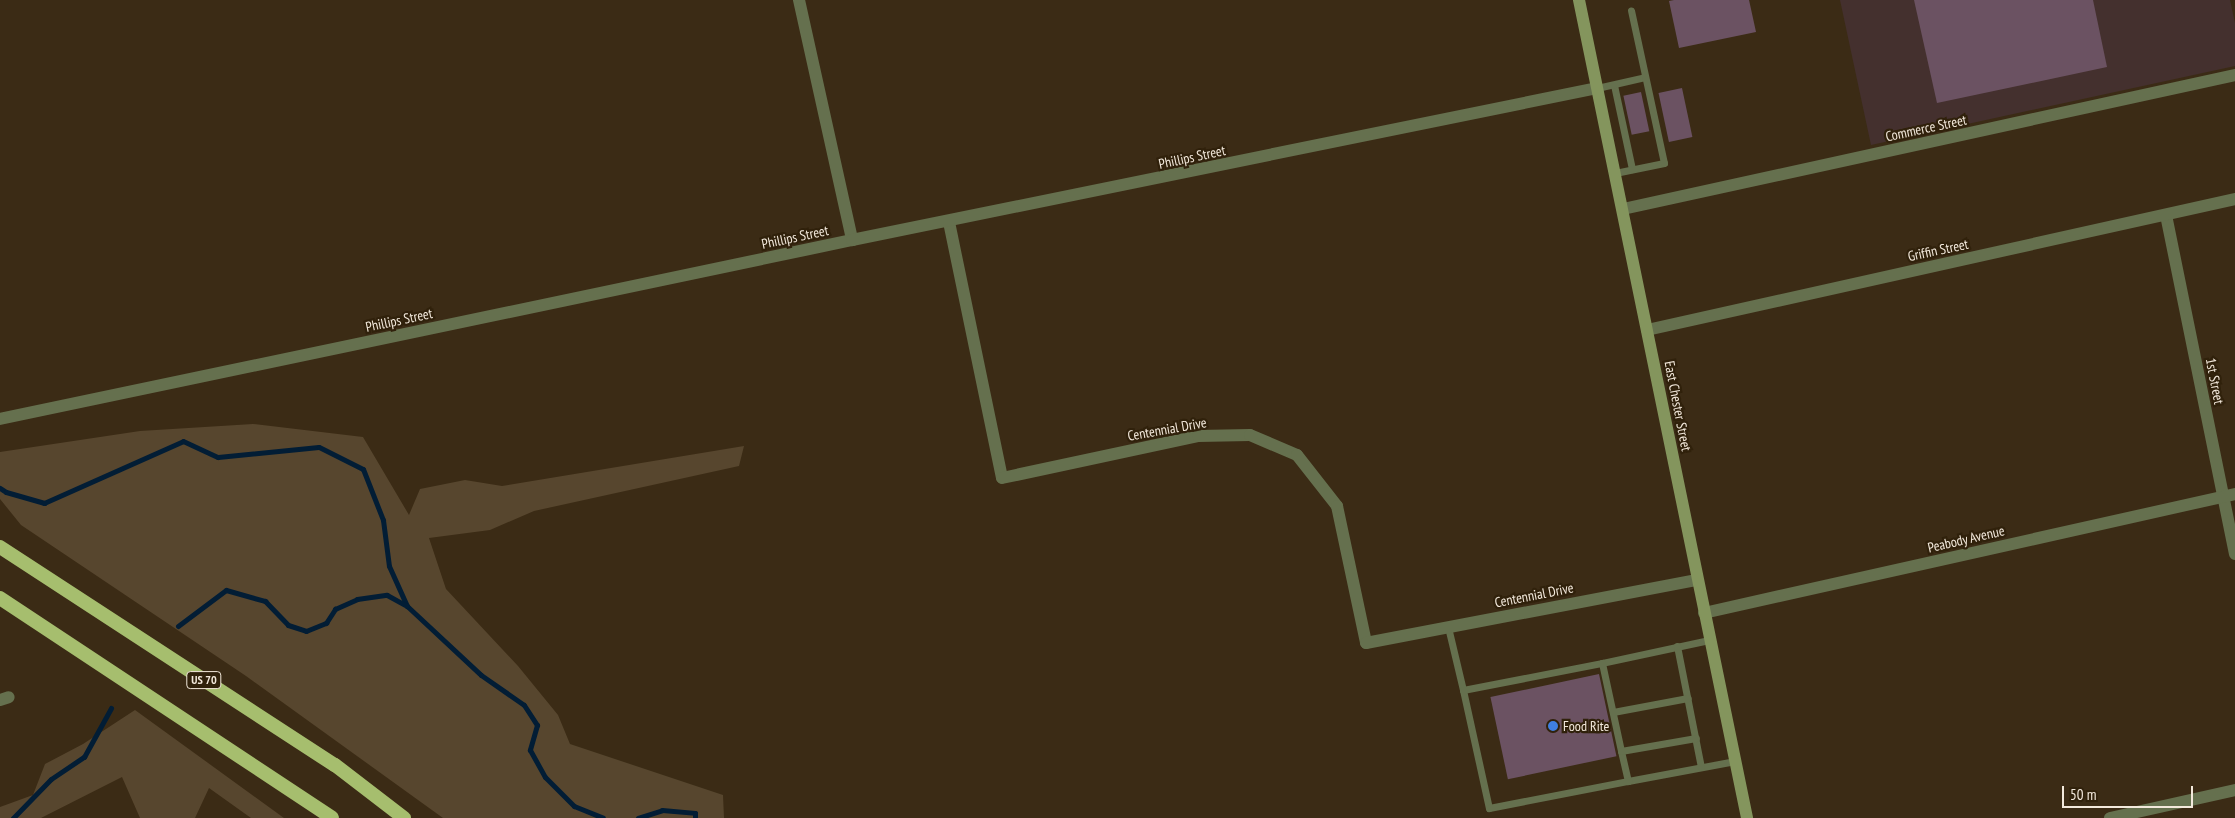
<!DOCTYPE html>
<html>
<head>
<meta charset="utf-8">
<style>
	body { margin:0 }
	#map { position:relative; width:2235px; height:818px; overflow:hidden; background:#3b2b15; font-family:"PT Sans Narrow",sans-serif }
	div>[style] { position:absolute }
	.industrial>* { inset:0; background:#44302e }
	.green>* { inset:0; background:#57462e }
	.stream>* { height:5px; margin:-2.5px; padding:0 2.5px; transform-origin:2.5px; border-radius:2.5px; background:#021d35 }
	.building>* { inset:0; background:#6b5262; transform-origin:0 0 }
	.service>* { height:7px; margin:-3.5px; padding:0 3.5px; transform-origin:3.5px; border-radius:3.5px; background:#65704e }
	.minor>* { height:12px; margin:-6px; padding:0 6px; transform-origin:6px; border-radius:6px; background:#65704e }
	.secondary>* { height:12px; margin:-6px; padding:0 6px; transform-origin:6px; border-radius:6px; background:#84955d }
	.trunk>* { height:14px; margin:-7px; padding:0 7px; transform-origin:7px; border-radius:7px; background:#a6be6e }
	.dots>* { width:14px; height:14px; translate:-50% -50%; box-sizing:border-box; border:2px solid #30210b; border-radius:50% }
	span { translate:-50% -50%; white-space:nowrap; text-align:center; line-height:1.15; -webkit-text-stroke:4.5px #30210b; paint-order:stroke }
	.shield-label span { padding:1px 4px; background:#30210b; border:1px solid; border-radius:4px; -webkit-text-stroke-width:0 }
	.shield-label { font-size:12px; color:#f3e9dc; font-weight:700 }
	.street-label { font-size:14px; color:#f3e9dc }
	.poi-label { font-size:14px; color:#f3e9dc }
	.left { translate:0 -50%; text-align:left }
	.scale { position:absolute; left:2062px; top:786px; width:131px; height:22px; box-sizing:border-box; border:2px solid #f3e9dc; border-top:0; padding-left:6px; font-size:15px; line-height:18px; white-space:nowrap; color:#f3e9dc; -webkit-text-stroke:4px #30210b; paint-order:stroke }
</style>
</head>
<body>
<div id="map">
	<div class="industrial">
		<i style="clip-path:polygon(1840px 0,2230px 0,2235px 23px,2235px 66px,1871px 145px)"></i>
	</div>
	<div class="green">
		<i style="clip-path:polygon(253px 424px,363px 437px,409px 515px,420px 489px,465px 480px,502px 486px,744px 446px,739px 466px,534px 511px,490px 530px,429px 538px,446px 589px,518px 666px,558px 715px,570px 744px,723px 795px,724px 818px,443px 818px,246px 676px,21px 525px,0 499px,0 452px,140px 431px)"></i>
		<i style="clip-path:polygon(135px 710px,284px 818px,251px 818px,209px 788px,195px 818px,140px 818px,122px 777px,41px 818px,0 818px,0 807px,33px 795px,45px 764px,83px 744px)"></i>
	</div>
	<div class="stream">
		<i style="left:0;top:488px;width:7px;rotate:34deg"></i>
		<i style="left:6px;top:492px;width:40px;rotate:16deg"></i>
		<i style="left:44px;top:503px;width:152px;rotate:-24deg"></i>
		<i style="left:183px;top:441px;width:38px;rotate:25deg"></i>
		<i style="left:218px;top:457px;width:101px;rotate:-5.7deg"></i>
		<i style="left:319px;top:447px;width:49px;rotate:26.6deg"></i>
		<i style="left:363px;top:469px;width:55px;rotate:68.6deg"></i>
		<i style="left:383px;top:520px;width:46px;rotate:82.6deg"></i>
		<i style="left:389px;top:566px;width:44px;rotate:65.8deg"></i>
		<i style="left:407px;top:606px;width:101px;rotate:43deg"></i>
		<i style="left:481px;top:675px;width:52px;rotate:34.9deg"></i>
		<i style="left:524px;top:705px;width:24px;rotate:57deg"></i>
		<i style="left:537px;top:725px;width:26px;rotate:106deg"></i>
		<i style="left:530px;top:750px;width:31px;rotate:61deg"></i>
		<i style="left:545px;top:777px;width:41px;rotate:45deg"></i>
		<i style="left:574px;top:806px;width:31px;rotate:22deg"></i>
		<i style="left:178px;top:626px;width:60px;rotate:-36.9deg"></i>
		<i style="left:226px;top:590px;width:41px;rotate:15.8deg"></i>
		<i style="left:265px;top:601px;width:33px;rotate:46deg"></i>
		<i style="left:288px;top:625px;width:19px;rotate:18deg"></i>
		<i style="left:306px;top:631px;width:22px;rotate:-22deg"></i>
		<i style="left:326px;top:623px;width:17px;rotate:-57deg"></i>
		<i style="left:335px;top:609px;width:24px;rotate:-24deg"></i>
		<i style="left:357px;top:599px;width:30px;rotate:-8deg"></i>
		<i style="left:387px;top:595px;width:23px;rotate:29deg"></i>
		<i style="left:13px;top:818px;width:54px;rotate:-45.7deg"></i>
		<i style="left:51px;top:779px;width:40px;rotate:-34deg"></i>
		<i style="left:84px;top:757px;width:56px;rotate:-61.1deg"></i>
		<i style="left:638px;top:818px;width:25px;rotate:-18deg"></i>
		<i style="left:662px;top:810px;width:33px;rotate:5deg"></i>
		<i style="left:695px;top:813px;width:5px;rotate:90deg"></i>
	</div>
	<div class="building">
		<i style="clip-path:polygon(1674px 0,1749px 0,1756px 32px,1679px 48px,1669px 1px)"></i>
		<i style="clip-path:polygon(1914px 0,2093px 0,2107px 67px,1937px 103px)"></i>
		<i style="left:1682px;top:88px;width:50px;height:24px;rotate:78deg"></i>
		<i style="left:1641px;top:92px;width:40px;height:18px;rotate:78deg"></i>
		<i style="left:1599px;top:674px;width:84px;height:111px;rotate:78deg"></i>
	</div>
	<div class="service">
		<i style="left:1614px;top:85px;width:86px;rotate:77.9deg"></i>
		<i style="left:1597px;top:88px;width:49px;rotate:-12.9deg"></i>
		<i style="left:1615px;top:173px;width:50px;rotate:-11.5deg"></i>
		<i style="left:1664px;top:163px;width:156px;rotate:-102.2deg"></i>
		<i style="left:1448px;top:627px;width:65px;rotate:76.6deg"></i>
		<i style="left:1463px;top:690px;width:142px;rotate:-11deg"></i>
		<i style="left:1709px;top:640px;width:109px;rotate:167.9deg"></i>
		<i style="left:1602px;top:663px;width:90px;rotate:77.8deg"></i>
		<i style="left:1621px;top:751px;width:31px;rotate:77deg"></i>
		<i style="left:1628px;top:781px;width:109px;rotate:-10.6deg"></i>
		<i style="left:1677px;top:646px;width:123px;rotate:78.8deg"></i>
		<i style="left:1463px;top:690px;width:121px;rotate:77.6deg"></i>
		<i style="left:1489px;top:808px;width:142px;rotate:-11deg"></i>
		<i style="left:1613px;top:712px;width:76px;rotate:-10.6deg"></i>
		<i style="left:1621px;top:751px;width:76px;rotate:-9.8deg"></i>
	</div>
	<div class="minor">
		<i style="left:799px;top:0;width:246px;rotate:77.5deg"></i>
		<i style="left:1623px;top:209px;width:626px;rotate:-12.35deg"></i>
		<i style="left:2166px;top:215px;width:346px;rotate:78.5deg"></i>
		<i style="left:949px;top:222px;width:261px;rotate:78.3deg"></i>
		<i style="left:1002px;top:478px;width:200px;rotate:-12.1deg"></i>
		<i style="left:1198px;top:436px;width:52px;rotate:-1.1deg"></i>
		<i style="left:1250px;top:435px;width:51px;rotate:23.1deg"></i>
		<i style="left:1297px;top:455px;width:65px;rotate:51.9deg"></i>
		<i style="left:1337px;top:506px;width:140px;rotate:78deg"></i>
		<i style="left:1366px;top:643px;width:337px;rotate:-10.8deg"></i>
		<i style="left:1647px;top:330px;width:602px;rotate:-12.56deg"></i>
		<i style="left:0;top:419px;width:871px;rotate:-11.86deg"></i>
		<i style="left:852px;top:240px;width:760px;rotate:-11.53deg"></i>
		<i style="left:1704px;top:613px;width:544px;rotate:-12.63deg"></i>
		<i style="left:0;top:700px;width:9px;rotate:-18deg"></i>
		<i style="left:2110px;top:818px;width:128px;rotate:-12.6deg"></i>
	</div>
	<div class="secondary">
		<i style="left:1579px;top:0;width:835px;rotate:78.39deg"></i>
	</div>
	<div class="trunk">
		<i style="left:0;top:547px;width:400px;rotate:33.1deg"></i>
		<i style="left:335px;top:765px;width:87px;rotate:37.5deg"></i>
		<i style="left:0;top:598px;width:398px;rotate:33.5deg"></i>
	</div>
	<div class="dots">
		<i style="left:1553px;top:726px;background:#3f7fe0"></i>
	</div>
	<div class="shield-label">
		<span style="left:204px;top:680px">US 70</span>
	</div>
	<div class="street-label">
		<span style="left:1926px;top:128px;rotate:-12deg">Commerce Street</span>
		<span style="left:1192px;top:157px;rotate:-12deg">Phillips Street</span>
		<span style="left:795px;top:237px;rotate:-12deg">Phillips Street</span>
		<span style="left:1938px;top:250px;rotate:-12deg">Griffin Street</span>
		<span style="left:399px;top:320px;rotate:-12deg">Phillips Street</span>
		<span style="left:2215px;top:381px;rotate:79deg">1st Street</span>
		<span style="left:1678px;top:406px;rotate:79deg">East Chester Street</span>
		<span style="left:1167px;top:429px;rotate:-10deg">Centennial Drive</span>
		<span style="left:1966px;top:539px;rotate:-13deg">Peabody Avenue</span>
		<span style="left:1534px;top:595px;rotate:-11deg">Centennial Drive</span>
	</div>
	<div class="poi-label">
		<span class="left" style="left:1563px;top:726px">Food Rite</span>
	</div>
	<div class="scale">50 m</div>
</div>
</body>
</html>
